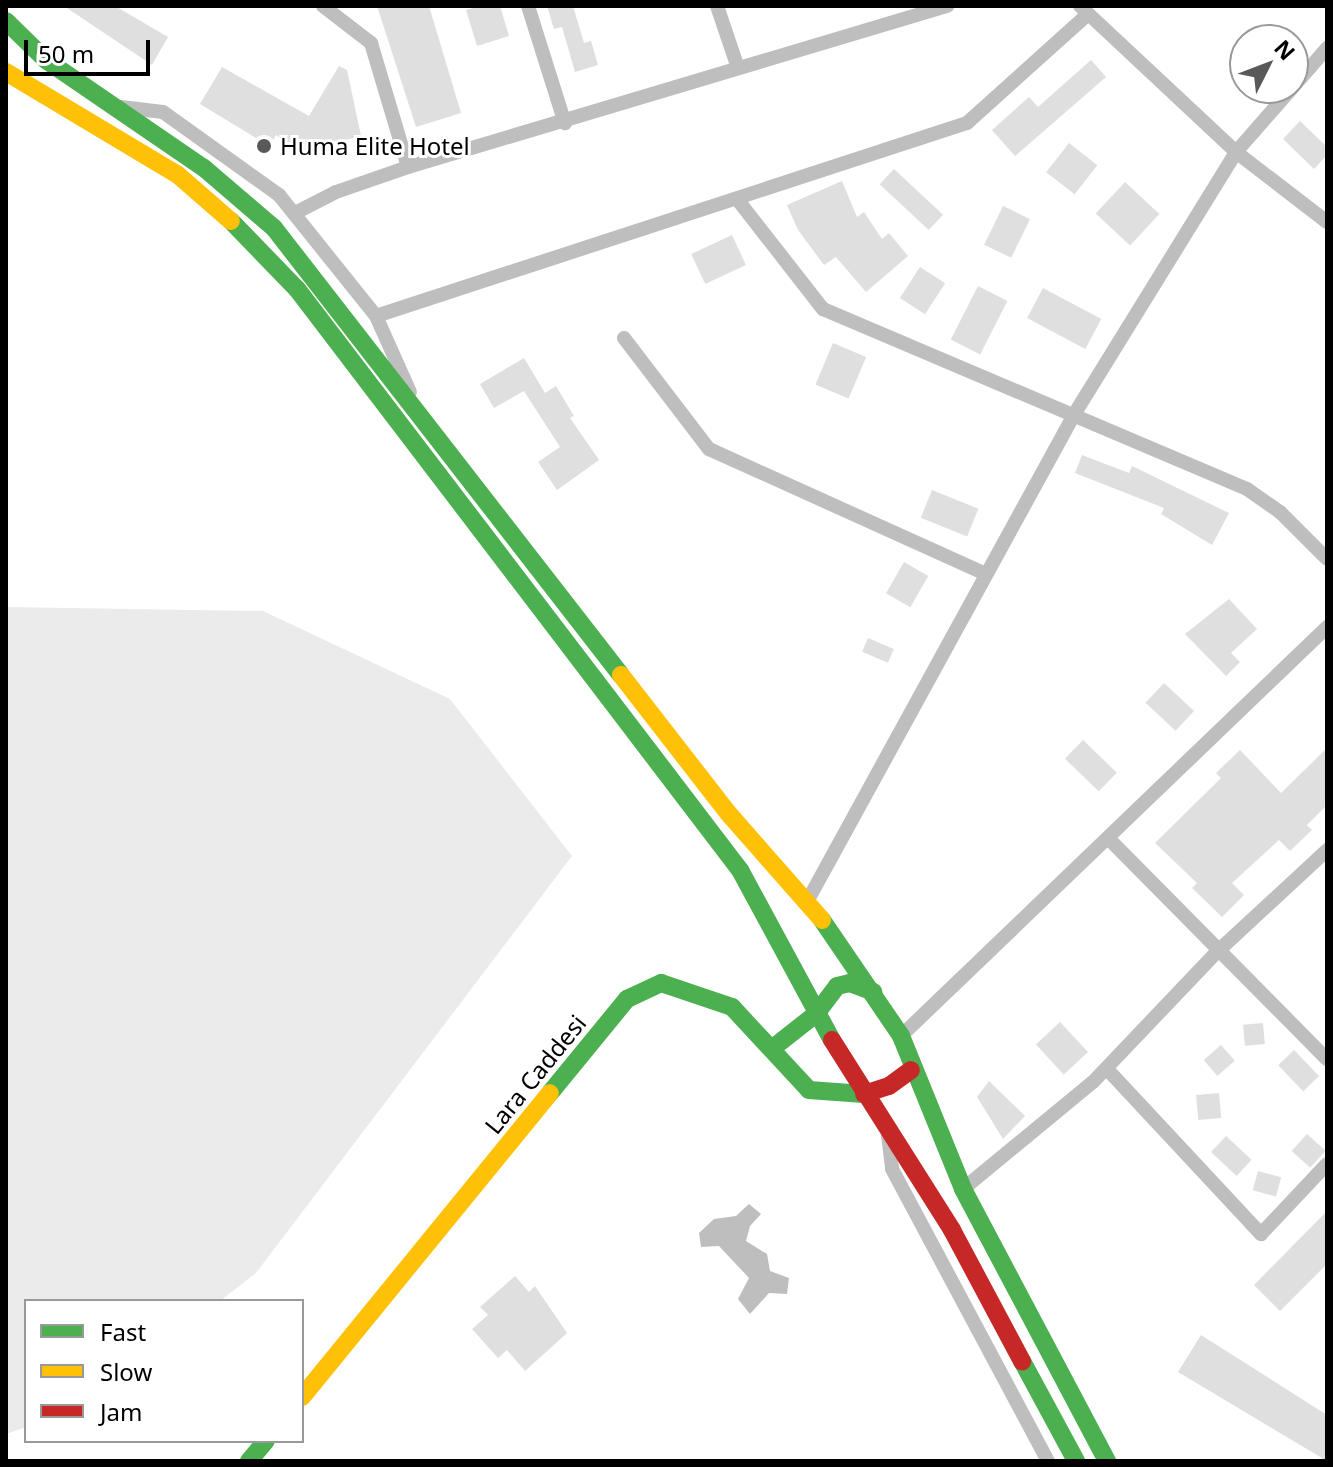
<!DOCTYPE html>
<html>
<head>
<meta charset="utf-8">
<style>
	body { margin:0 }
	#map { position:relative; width:1333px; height:1467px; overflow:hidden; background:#fff; font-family:"Noto Sans",sans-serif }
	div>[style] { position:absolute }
	.green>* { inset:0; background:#ebebeb }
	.water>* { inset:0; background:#bebebe }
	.building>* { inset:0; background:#dfdfdf; transform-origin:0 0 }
	.street>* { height:14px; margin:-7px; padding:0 7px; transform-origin:7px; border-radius:7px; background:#bebebe }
	.fast>* { height:18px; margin:-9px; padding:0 9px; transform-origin:9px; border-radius:9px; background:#4caf50 }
	.slow>* { height:18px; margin:-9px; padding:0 9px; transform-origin:9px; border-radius:9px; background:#ffc107 }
	.jam>* { height:18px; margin:-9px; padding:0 9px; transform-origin:9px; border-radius:9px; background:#c62828 }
	.dots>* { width:22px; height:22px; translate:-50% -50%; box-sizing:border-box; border:4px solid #fff; border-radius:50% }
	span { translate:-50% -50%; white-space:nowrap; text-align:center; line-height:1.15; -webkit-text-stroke:6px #fff; paint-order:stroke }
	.poi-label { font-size:24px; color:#000 }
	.left { translate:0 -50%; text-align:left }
	.street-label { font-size:24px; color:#000 }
	.frame { position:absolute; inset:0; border:8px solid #000; pointer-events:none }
	.legend { position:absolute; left:24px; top:1299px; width:280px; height:144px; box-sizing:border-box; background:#fff; border:2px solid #999; margin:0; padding:10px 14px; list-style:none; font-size:24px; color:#000 }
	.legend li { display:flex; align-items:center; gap:16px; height:40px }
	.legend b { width:40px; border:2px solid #999 }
	.north { position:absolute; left:1229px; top:24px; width:80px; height:80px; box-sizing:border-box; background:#fff; border:2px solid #999; border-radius:50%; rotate:48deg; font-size:22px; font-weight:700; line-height:32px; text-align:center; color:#000 }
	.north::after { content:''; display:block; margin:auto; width:28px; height:36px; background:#595959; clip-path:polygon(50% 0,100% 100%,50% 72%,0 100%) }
	.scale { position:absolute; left:24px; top:40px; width:126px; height:36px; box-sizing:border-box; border:4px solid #000; border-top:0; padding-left:10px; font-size:24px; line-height:28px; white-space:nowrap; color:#000; -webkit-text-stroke:6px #fff; paint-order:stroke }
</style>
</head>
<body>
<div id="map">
	<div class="green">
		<i style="clip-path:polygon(6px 607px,263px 611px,450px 699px,572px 856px,256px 1273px,220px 1301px,26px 1301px,26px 1427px,6px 1434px)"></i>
	</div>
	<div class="water">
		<i style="clip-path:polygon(749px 1204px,761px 1214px,750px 1226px,746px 1241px,767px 1254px,770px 1271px,789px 1278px,787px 1294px,769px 1293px,750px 1314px,738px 1299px,749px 1278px,719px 1246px,701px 1247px,699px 1233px,714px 1219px,736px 1216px)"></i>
	</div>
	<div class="building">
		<i style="clip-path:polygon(64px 6px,115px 6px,168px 37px,152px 65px)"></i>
		<i style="clip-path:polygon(377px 6px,429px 6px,461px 113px,416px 127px)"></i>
		<i style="clip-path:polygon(481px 6px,500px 6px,509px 36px,477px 46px,466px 10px)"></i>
		<i style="clip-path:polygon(547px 6px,573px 6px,584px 43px,591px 41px,598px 65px,575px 72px,562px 27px,554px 29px)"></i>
		<i style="clip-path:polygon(1091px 60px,1106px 77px,1015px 156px,992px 130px,1029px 97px,1038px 107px)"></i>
		<i style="clip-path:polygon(339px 66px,347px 70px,361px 136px,298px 152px,276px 135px,269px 146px,200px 104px,222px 67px,309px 116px)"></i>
		<i style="clip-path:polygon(1300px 121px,1327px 147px,1327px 155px,1314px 169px,1283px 139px)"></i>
		<i style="left:1069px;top:143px;width:36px;height:37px;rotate:38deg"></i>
		<i style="left:894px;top:169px;width:67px;height:21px;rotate:43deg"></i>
		<i style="clip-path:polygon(842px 181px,857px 217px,864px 212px,882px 239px,889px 233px,908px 256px,866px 292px,836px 257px,824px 265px,798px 230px,787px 205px)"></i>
		<i style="left:1125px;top:182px;width:47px;height:43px;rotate:43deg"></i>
		<i style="left:1003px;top:206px;width:30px;height:43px;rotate:26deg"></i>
		<i style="left:732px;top:235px;width:33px;height:45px;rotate:65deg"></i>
		<i style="left:920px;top:267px;width:30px;height:37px;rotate:33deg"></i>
		<i style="left:978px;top:286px;width:33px;height:60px;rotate:27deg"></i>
		<i style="left:1043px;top:288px;width:66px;height:34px;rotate:28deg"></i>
		<i style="left:833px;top:343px;width:36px;height:45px;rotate:23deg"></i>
		<i style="clip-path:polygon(524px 358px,545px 393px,556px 386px,574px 416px,570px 418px,599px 460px,557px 490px,538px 462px,560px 447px,524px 391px,494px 408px,480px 384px)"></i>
		<i style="clip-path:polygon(1082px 455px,1129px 473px,1132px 466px,1229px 513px,1212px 545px,1161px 514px,1164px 508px,1075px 473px)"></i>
		<i style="left:932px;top:490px;width:50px;height:30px;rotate:22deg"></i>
		<i style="left:904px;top:562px;width:28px;height:36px;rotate:30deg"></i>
		<i style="clip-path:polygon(1229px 599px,1257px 629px,1231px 653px,1240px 662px,1226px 676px,1185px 634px)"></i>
		<i style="left:868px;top:638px;width:28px;height:15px;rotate:23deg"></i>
		<i style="left:1164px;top:683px;width:41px;height:27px;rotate:43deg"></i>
		<i style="left:1083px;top:740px;width:47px;height:26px;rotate:44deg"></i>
		<i style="clip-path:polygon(1327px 748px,1327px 805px,1307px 825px,1312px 830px,1290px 851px,1279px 840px,1232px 883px,1244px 895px,1222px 917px,1192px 888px,1197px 883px,1155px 843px,1221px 778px,1216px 773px,1240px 750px,1281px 793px)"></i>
		<i style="left:1060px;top:1022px;width:41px;height:33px;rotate:47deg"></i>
		<i style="left:1263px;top:1023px;width:21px;height:20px;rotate:85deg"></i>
		<i style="left:1221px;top:1045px;width:21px;height:23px;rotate:49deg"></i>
		<i style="left:1294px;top:1050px;width:36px;height:22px;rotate:46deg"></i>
		<i style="clip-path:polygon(989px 1081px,1025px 1116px,1003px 1139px,977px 1097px)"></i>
		<i style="left:1219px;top:1093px;width:25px;height:23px;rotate:85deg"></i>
		<i style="left:1307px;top:1134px;width:25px;height:23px;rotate:42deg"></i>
		<i style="left:1226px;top:1136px;width:35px;height:22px;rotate:43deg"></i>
		<i style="left:1258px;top:1171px;width:24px;height:20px;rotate:15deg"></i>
		<i style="clip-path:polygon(1327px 1211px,1327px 1264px,1280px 1311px,1254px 1285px)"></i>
		<i style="clip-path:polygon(515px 1276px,529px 1292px,535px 1286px,567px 1333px,525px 1371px,507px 1350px,498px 1358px,472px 1329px,488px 1315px,480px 1307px)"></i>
		<i style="clip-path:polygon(1201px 1335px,1327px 1415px,1327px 1461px,1178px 1372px)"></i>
	</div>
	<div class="street">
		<i style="left:323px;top:6px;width:61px;rotate:37.6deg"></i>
		<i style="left:371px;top:43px;width:129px;rotate:73.4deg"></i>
		<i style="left:528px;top:6px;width:123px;rotate:72.5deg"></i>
		<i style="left:717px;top:6px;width:65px;rotate:71.3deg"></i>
		<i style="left:1080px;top:6px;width:214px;rotate:43.1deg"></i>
		<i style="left:1236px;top:152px;width:115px;rotate:37.6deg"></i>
		<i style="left:1293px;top:87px;width:52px;rotate:-48.9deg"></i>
		<i style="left:121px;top:107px;width:42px;rotate:6.8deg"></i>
		<i style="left:163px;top:112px;width:143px;rotate:35.6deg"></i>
		<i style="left:279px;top:195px;width:155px;rotate:51.3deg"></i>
		<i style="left:376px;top:316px;width:83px;rotate:65.9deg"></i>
		<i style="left:737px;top:199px;width:140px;rotate:52deg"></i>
		<i style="left:823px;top:309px;width:461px;rotate:23deg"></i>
		<i style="left:1247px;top:489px;width:40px;rotate:34.9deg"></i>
		<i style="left:1280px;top:512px;width:66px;rotate:45deg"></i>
		<i style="left:295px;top:213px;width:46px;rotate:-27.1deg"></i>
		<i style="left:336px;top:192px;width:76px;rotate:-19.1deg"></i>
		<i style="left:408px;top:167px;width:563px;rotate:-16.63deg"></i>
		<i style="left:376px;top:316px;width:622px;rotate:-18.09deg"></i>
		<i style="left:967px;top:123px;width:163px;rotate:-42deg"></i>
		<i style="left:624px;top:338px;width:140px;rotate:52.6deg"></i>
		<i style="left:709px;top:449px;width:304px;rotate:24.3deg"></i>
		<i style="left:1109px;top:839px;width:310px;rotate:45.3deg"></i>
		<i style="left:808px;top:900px;width:555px;rotate:-61.27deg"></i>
		<i style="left:1075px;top:413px;width:307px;rotate:-58.3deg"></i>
		<i style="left:1236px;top:152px;width:85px;rotate:-48.8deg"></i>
		<i style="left:901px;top:1036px;width:591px;rotate:-43.83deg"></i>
		<i style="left:1107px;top:1069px;width:226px;rotate:47deg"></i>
		<i style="left:1261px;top:1234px;width:96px;rotate:-46.7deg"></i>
		<i style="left:888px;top:1135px;width:34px;rotate:83deg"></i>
		<i style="left:892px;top:1169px;width:331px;rotate:61.9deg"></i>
		<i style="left:963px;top:1189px;width:168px;rotate:-39.5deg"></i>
		<i style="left:1093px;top:1082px;width:180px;rotate:-46.4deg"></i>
		<i style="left:1217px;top:952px;width:150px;rotate:-42.8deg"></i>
	</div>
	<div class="fast">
		<i style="left:6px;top:21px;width:56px;rotate:44.3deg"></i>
		<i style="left:46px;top:60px;width:191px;rotate:34.4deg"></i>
		<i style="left:204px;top:168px;width:92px;rotate:40.6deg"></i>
		<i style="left:274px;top:228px;width:566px;rotate:52.18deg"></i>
		<i style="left:231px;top:221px;width:95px;rotate:45.9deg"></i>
		<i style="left:297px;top:289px;width:731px;rotate:52.68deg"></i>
		<i style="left:740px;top:870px;width:193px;rotate:61.6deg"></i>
		<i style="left:822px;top:920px;width:140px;rotate:55.7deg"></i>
		<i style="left:901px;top:1036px;width:165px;rotate:67.9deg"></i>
		<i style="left:963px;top:1189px;width:308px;rotate:62.1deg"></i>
		<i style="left:816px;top:1014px;width:35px;rotate:-53deg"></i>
		<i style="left:837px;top:986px;width:13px;rotate:-13deg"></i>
		<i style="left:850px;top:983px;width:25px;rotate:21deg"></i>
		<i style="left:774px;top:1047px;width:53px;rotate:-38.2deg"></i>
		<i style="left:550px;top:1093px;width:122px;rotate:-50.7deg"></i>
		<i style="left:627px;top:999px;width:38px;rotate:-25deg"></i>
		<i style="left:661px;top:983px;width:75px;rotate:18.7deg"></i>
		<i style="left:732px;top:1007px;width:113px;rotate:47.1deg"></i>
		<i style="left:809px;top:1090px;width:55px;rotate:4.2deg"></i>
		<i style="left:1022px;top:1361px;width:114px;rotate:61.6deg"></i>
		<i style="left:249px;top:1461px;width:26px;rotate:-50deg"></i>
	</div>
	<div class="slow">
		<i style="left:6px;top:72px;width:200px;rotate:30.9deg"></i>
		<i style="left:178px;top:175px;width:70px;rotate:41deg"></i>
		<i style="left:621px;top:675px;width:176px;rotate:52.2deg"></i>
		<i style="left:729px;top:814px;width:141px;rotate:48.7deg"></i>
		<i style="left:302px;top:1397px;width:392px;rotate:-50.8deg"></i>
	</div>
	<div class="jam">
		<i style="left:832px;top:1040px;width:225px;rotate:57.7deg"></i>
		<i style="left:952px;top:1230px;width:149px;rotate:61.9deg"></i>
		<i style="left:864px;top:1094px;width:26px;rotate:-18deg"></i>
		<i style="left:889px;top:1086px;width:27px;rotate:-36deg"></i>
	</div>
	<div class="dots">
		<i style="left:264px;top:146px;background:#595959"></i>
	</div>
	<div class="poi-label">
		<span class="left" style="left:280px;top:146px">Huma Elite Hotel</span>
	</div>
	<div class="street-label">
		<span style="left:535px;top:1074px;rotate:-51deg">Lara Caddesi</span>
	</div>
	<div class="frame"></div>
	<ul class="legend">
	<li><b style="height:10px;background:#4caf50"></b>Fast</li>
	<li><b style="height:10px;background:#ffc107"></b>Slow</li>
	<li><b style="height:10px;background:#c62828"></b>Jam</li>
	</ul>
	<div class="north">N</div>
	<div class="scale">50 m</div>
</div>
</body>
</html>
